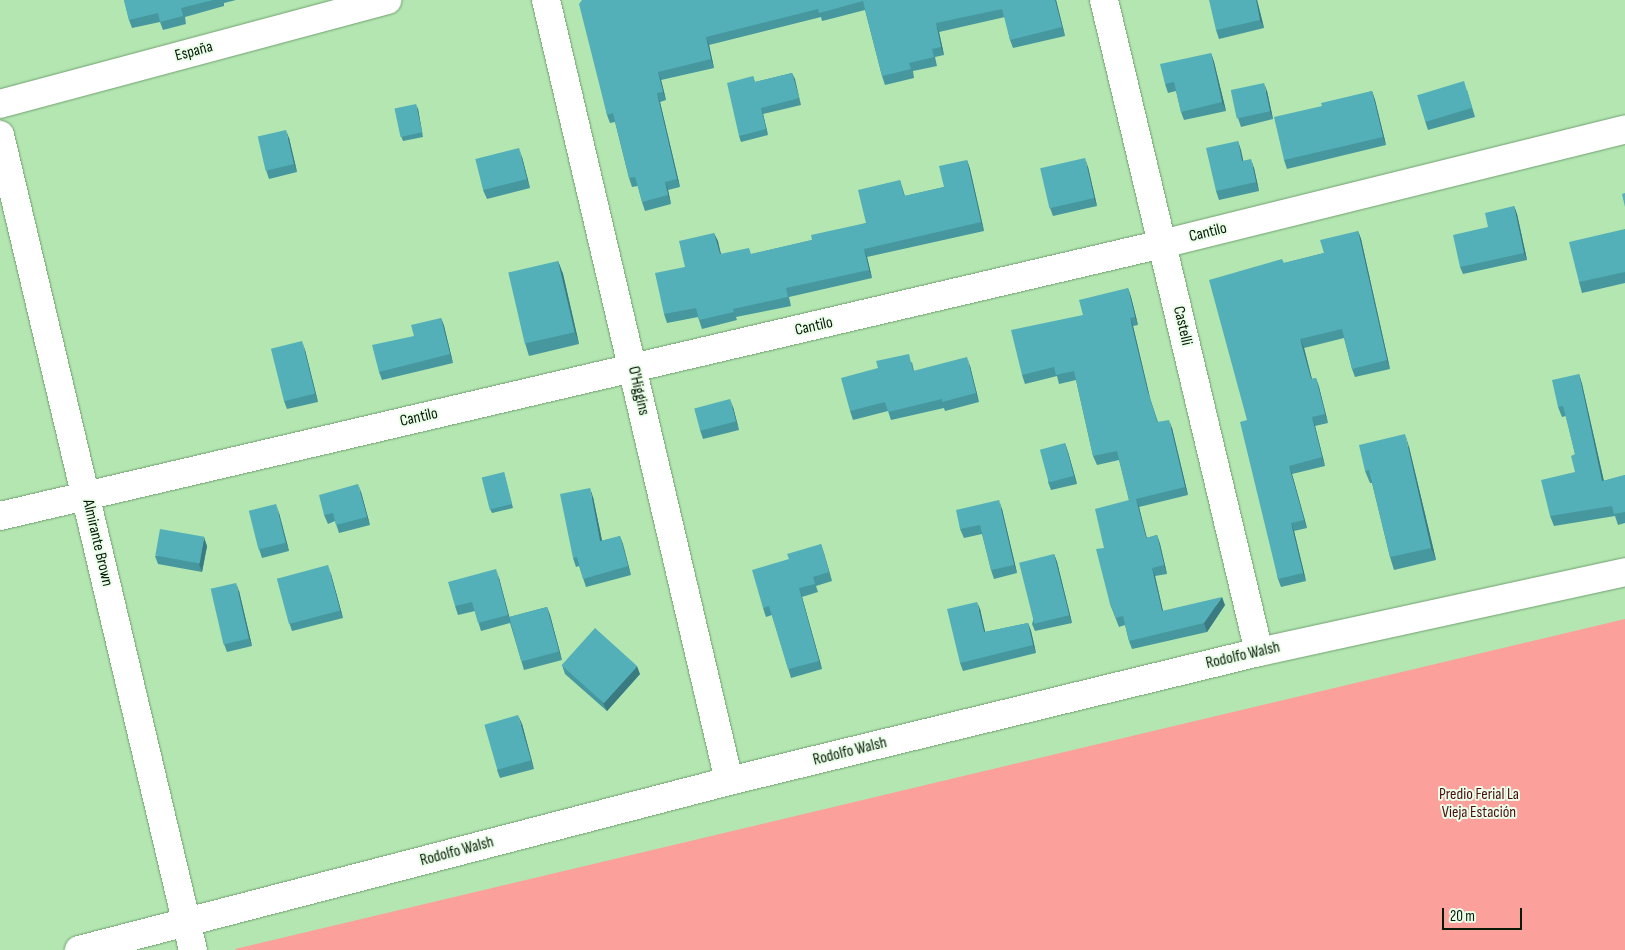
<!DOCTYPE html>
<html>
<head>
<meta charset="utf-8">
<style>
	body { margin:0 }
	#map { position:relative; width:1625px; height:950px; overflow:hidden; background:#b4e6b2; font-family:"Sofia Sans Condensed",sans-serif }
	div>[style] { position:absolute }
	.green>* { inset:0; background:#fba09b }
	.roads { filter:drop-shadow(0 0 1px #70a06e) drop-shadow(0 0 1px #70a06e) }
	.street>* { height:28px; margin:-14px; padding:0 14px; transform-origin:14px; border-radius:14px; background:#fff }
	.wall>* { inset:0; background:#47979e }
	.shaded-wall>* { inset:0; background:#3a7b81 }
	.building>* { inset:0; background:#53b0b8; transform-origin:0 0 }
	span { translate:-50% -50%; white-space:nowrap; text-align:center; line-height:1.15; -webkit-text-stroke:4px #eafee9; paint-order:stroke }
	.street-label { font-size:16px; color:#071a07 }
	.park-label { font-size:16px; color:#4e0f11 }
	.scale { position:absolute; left:1442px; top:908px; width:80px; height:22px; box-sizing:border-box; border:2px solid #071a07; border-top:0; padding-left:6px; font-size:15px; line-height:18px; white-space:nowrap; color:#071a07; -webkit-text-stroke:4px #eafee9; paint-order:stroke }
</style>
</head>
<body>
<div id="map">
	<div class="green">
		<i style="clip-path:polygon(1625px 619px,1625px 950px,236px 950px,235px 949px)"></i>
	</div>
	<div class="roads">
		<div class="street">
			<i style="left:546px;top:0;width:802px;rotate:76.81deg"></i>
			<i style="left:1104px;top:0;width:670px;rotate:76.63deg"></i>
			<i style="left:0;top:104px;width:401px;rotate:-15deg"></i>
			<i style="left:0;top:135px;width:838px;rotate:76.68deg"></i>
			<i style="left:0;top:516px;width:1193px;rotate:-13.17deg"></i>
			<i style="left:1162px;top:244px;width:477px;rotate:-13.9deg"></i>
			<i style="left:79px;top:950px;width:672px;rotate:-14.57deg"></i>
			<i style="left:729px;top:781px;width:545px;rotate:-13.68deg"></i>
			<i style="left:1259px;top:652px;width:375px;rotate:-12.3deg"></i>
		</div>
	</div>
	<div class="wall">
		<i style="clip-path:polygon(124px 0,236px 0,224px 3px,224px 6px,185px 17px,186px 24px,163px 30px,160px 22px,132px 28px,129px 20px)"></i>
		<i style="clip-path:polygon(582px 0,1056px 0,1065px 36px,1013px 48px,1010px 40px,1005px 17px,939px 32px,944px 55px,935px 57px,937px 66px,913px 71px,914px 78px,885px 85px,882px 76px,865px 10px,822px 21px,821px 17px,709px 45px,714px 68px,661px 80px,666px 100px,660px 102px,680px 187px,668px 190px,671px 204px,645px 211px,642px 202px,638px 186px,632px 187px,629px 178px,615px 122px,610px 123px,607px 115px)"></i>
		<i style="clip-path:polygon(1257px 0,1264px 28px,1219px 39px,1216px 30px)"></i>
		<i style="clip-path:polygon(1211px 53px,1214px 62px,1226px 111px,1184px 120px,1181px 112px,1176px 91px,1168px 93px,1165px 84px)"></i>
		<i style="clip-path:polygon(792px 73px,801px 105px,763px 114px,768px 135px,741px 142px,739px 136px,753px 76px,755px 82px)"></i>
		<i style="clip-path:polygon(1467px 90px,1475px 117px,1428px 130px,1425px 121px)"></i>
		<i style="clip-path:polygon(1267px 91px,1273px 119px,1241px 127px,1238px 118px)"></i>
		<i style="clip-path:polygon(1372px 91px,1375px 100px,1386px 145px,1287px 169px,1284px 160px,1322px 106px)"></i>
		<i style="clip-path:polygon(418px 109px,423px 137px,403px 141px,401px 136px)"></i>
		<i style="clip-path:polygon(289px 138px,297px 172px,269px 179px,266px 170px)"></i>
		<i style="clip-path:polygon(1238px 141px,1243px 161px,1254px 168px,1259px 191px,1219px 200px,1216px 191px)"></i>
		<i style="clip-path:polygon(522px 157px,530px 188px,487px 199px,483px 190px)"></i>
		<i style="clip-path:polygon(967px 160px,970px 169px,984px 231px,867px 257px,872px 278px,789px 297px,791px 306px,736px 317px,737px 320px,702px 329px,698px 317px,667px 323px,664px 314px,685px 267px,714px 233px,721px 254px,752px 254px,812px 240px,866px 223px,900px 180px,905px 196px,944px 187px)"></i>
		<i style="clip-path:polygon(1088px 167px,1097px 206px,1053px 216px,1050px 208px)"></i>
		<i style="clip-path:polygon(1514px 206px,1517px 214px,1527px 260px,1463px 274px,1460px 267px,1488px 227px)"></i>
		<i style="clip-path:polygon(1625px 229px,1625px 283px,1582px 293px,1579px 282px)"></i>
		<i style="clip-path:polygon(1358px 231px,1361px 239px,1390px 369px,1355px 377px,1352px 369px,1344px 338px,1304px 348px,1312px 379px,1316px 378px,1319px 387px,1328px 423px,1315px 426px,1325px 466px,1292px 474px,1307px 528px,1294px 531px,1306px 581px,1281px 587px,1278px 579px,1247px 420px,1284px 263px,1324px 253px)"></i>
		<i style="clip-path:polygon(558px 261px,563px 274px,579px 344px,529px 356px,525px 343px)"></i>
		<i style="clip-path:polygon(1128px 288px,1131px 297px,1138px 325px,1133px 326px,1150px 398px,1158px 422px,1172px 428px,1188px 495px,1139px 507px,1146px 538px,1157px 535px,1160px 544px,1167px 574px,1155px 576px,1163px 611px,1225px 605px,1207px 632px,1132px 649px,1129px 641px,1125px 625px,1119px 627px,1110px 604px,1104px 548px,1129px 500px,1119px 460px,1097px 465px,1093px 456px,1076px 380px,1059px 384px,1057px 376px,1025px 384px,1022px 375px,1083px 315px)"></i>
		<i style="clip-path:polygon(441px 318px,444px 326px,453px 363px,382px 380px,379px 372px,414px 336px)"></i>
		<i style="clip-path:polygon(305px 350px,318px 402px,287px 409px,284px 401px)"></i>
		<i style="clip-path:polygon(912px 362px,914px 371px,970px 366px,979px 402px,945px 411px,944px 408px,891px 420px,888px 411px,853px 420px,850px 411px)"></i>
		<i style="clip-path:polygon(1579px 374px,1582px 384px,1604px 481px,1625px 475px,1625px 523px,1618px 525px,1615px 516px,1554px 526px,1550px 516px,1575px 472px,1575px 454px,1566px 416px,1562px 417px,1558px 407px)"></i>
		<i style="clip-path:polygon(733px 407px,739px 430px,703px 439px,700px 430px)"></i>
		<i style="clip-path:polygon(1065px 443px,1068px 452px,1077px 484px,1051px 490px,1048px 482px)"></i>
		<i style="clip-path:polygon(1409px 447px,1436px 560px,1394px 570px,1390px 557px,1372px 483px,1370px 483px,1365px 471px)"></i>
		<i style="clip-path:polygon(504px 472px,513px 508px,492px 513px,490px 509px)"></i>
		<i style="clip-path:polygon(361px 492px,370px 525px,339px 533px,335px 521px,328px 524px,324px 515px)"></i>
		<i style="clip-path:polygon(593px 497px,602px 541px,620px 536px,631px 575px,586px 587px,579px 566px,576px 567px,573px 558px)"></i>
		<i style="clip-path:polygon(1002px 509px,1017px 573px,994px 579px,991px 570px,982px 534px,964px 538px,960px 529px)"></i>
		<i style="clip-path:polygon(279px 513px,289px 551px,262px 558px,259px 549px)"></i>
		<i style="clip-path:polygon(821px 544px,832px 581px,816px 586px,818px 592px,802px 597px,822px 669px,791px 678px,772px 615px,766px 617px,763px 608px,789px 559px)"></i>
		<i style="clip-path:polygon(207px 546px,202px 572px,158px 564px,155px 556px)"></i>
		<i style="clip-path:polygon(1054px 554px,1057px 562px,1072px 623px,1035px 631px,1032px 624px)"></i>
		<i style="clip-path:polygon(331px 574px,343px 618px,292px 631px,289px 622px)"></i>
		<i style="clip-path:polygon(499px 578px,509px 617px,547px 607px,550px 615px,562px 660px,524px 670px,510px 623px,481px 631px,475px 611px,458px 615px,455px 606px)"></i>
		<i style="clip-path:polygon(239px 591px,252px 646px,227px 652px,224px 644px)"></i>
		<i style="clip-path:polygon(980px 609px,985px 632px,1028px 623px,1031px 631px,1036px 653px,963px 671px,960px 663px)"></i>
		<i style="clip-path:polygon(562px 665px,640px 674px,607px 711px,565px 674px)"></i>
		<i style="clip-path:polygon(522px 724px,534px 769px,500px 778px,497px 770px)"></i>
	</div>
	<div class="shaded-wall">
		<i style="clip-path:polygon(1055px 0,1056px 0,1065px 36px,1062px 27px)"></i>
		<i style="clip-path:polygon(1256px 0,1257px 0,1264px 28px,1260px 20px)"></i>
		<i style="clip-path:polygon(936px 23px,939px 32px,944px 55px,941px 47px)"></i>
		<i style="clip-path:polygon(706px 37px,709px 45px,714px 68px,711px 59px)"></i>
		<i style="clip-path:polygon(1211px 53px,1214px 62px,1226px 111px,1222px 102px)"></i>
		<i style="clip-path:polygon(658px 72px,661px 80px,666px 100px,663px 92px)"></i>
		<i style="clip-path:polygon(792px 73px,795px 79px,801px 105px,799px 98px)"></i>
		<i style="clip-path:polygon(1264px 83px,1267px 91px,1273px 119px,1270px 111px)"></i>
		<i style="clip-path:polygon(1372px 91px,1375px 100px,1386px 145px,1383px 137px)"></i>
		<i style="clip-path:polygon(657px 93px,660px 102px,680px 187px,677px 179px)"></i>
		<i style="clip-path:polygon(416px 104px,418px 109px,423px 137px,422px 132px)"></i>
		<i style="clip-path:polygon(761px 108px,763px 114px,768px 135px,766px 129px)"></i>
		<i style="clip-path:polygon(286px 130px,289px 138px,297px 172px,294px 164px)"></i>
		<i style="clip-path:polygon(1238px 141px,1241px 150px,1245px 169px,1242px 161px)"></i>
		<i style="clip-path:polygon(519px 148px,522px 157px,530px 188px,527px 179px)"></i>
		<i style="clip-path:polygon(1085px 158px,1088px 167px,1097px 206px,1094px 198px)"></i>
		<i style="clip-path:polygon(1251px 159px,1254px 168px,1259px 191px,1256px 182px)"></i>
		<i style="clip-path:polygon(967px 160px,970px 169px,984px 231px,981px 222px)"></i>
		<i style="clip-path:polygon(665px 182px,668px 190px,671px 204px,668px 195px)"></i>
		<i style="clip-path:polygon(1514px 206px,1517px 214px,1527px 260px,1524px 253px)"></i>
		<i style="clip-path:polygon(1358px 231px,1361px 239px,1390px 369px,1387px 360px)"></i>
		<i style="clip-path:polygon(714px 233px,718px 241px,723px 263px,720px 254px)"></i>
		<i style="clip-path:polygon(864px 249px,867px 257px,872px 278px,869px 270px)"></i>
		<i style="clip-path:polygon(558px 261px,563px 274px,579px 344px,575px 332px)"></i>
		<i style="clip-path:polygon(1128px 288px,1131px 297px,1138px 325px,1135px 317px)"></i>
		<i style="clip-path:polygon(441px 318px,444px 326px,453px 363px,450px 354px)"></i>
		<i style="clip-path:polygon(1130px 318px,1133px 326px,1150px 398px,1160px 431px,1147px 389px)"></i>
		<i style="clip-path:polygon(1300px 339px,1304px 348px,1314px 388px,1311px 379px)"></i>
		<i style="clip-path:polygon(302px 341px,305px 350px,318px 402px,315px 393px)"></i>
		<i style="clip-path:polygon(967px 357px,970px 366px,979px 402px,976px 393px)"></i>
		<i style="clip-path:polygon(1579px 374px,1582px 384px,1606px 491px,1602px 481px)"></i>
		<i style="clip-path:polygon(1316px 378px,1319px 387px,1328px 423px,1325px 414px)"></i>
		<i style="clip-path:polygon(730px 399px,733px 407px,739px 430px,736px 421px)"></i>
		<i style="clip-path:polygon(1312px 417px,1315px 426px,1325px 466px,1322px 457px)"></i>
		<i style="clip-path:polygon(1169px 420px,1172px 428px,1188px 495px,1185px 487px)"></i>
		<i style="clip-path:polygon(1405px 434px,1409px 447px,1436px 560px,1431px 548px)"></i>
		<i style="clip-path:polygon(1065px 443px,1068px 452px,1077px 484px,1074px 476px)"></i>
		<i style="clip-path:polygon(1289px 466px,1292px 474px,1307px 528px,1304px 520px)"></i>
		<i style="clip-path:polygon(358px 484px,361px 492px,370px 525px,367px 517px)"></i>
		<i style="clip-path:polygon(590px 488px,593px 497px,604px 550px,600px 541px)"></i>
		<i style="clip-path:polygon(1136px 499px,1139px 507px,1149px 546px,1146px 538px)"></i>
		<i style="clip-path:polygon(999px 500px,1002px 509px,1017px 573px,1014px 565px)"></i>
		<i style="clip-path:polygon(276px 504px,279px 513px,289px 551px,286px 543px)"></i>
		<i style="clip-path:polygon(1291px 523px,1294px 531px,1306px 581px,1303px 573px)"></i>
		<i style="clip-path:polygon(1157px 535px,1160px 544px,1167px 574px,1164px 565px)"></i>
		<i style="clip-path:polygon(620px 536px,623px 544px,631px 575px,628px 566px)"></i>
		<i style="clip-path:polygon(204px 537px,207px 546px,202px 572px,199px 564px)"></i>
		<i style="clip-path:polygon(821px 544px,824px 553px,832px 581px,829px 572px)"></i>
		<i style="clip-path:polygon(1054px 554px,1057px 562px,1072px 623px,1069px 615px)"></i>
		<i style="clip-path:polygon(328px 565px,331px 574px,343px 618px,340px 610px)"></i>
		<i style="clip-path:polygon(1152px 568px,1155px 576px,1165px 620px,1162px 611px)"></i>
		<i style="clip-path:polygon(496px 569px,499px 578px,511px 623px,508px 615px)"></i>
		<i style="clip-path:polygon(236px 583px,239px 591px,252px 646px,249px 638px)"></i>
		<i style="clip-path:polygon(799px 588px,802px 597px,822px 669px,819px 661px)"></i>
		<i style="clip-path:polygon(1222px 597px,1225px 605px,1207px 632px,1204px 623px)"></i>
		<i style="clip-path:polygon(977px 602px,980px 609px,987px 640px,984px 632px)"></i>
		<i style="clip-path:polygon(547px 607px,550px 615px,562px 660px,559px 651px)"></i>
		<i style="clip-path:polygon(1028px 623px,1031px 631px,1036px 653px,1033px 645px)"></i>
		<i style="clip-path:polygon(637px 666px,640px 674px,607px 711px,603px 703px)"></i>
		<i style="clip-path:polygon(518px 715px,522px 724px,534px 769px,531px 760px)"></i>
	</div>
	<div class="building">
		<i style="clip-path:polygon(124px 0,213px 0,181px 8px,183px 16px,160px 22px,158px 13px,129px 20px)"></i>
		<i style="clip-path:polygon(582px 0,1055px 0,1062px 27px,1010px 40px,1002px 9px,936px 23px,941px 47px,932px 49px,934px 57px,909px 63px,911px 69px,882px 76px,863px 1px,819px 13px,818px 9px,706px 37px,711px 59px,658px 72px,663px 92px,657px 93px,677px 179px,665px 182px,668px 195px,642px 202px,635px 177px,629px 178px,613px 113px,607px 115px,579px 4px)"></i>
		<i style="clip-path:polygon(1209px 0,1256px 0,1260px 20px,1216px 30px)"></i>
		<i style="clip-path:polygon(1211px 53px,1222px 102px,1181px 112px,1174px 82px,1165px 84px,1160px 64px)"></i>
		<i style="clip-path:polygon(792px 73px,799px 98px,761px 108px,766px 129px,739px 136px,727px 83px,753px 76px,755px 82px)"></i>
		<i style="left:1464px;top:81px;width:28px;height:49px;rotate:73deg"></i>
		<i style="left:1264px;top:83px;width:29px;height:34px;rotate:78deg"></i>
		<i style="clip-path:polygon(1372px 91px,1383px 137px,1284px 160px,1274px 117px,1322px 106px,1321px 103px)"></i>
		<i style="left:416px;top:104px;width:29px;height:22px;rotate:78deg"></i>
		<i style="left:286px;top:130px;width:35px;height:29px;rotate:77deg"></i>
		<i style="clip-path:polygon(1238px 141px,1242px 161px,1251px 159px,1256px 182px,1216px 191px,1206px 148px)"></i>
		<i style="left:519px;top:148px;width:32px;height:45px;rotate:76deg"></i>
		<i style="left:1085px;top:158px;width:41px;height:46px;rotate:77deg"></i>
		<i style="clip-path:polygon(967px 160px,981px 222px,864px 249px,869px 270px,786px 288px,788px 297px,733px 309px,734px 312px,699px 320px,696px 308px,664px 314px,655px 273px,685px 267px,679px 241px,714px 233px,720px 254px,749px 248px,751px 254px,812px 240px,811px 235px,866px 223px,858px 190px,900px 180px,904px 196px,944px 187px,939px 166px)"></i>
		<i style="clip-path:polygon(1625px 193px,1625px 207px,1622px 194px)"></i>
		<i style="clip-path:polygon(1514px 206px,1524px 253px,1460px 267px,1453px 235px,1488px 227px,1485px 213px)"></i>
		<i style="clip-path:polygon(1625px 229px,1625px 272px,1579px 282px,1569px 242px)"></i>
		<i style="clip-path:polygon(1358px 231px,1387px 360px,1352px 369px,1342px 329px,1300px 339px,1311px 379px,1316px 378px,1325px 414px,1312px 417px,1322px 457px,1289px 466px,1304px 520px,1291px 523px,1303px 573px,1278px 579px,1240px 422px,1247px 420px,1209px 280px,1282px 259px,1284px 263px,1324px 253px,1320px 240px)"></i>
		<i style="left:558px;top:261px;width:73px;height:51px;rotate:77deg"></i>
		<i style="clip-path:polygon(1128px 288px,1135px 317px,1130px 318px,1147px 389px,1157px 422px,1169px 420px,1185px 487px,1136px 499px,1146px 538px,1157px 535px,1164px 565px,1152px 568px,1162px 611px,1222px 597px,1204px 623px,1129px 641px,1123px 616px,1116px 618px,1110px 604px,1096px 549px,1104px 548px,1095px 509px,1129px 500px,1117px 451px,1093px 456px,1074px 371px,1056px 375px,1054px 367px,1022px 375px,1011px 330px,1083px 315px,1079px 300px)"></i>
		<i style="clip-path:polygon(441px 318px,450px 354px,379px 372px,372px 345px,414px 336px,411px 325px)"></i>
		<i style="left:302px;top:341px;width:54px;height:32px;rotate:76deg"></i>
		<i style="clip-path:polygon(909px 354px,913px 371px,967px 357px,976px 393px,942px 402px,942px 399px,888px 412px,885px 402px,850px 411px,841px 378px,878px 368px,876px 361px)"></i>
		<i style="clip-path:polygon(1579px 374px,1602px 481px,1625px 475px,1625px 512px,1614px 514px,1612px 506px,1550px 516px,1541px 480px,1575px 472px,1571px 456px,1575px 454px,1563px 406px,1558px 407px,1552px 380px)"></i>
		<i style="left:730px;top:399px;width:23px;height:37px;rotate:75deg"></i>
		<i style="clip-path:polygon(1405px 434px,1431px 548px,1390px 557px,1369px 470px,1365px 471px,1359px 445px)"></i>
		<i style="left:1065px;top:443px;width:34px;height:26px;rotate:75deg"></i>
		<i style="left:504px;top:472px;width:33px;height:23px;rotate:76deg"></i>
		<i style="clip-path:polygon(358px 484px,367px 517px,336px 525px,333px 513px,324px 515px,319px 495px)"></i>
		<i style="clip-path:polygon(590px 488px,600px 541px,620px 536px,628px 566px,583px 579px,577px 557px,573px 558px,560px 494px)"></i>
		<i style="clip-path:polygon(999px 500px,1014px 565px,991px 570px,980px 525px,960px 529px,956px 510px)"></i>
		<i style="left:276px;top:504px;width:40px;height:28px;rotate:76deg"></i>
		<i style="left:160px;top:529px;width:45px;height:27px;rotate:10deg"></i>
		<i style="clip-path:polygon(821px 544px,829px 572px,813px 577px,815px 584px,799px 588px,819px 661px,788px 669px,769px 606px,763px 608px,752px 570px,789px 559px,787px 554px)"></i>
		<i style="left:1054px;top:554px;width:63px;height:36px;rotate:76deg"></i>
		<i style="left:328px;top:565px;width:47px;height:53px;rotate:75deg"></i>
		<i style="clip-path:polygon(496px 569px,508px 615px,478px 623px,472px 602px,455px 606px,448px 582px)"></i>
		<i style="left:236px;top:583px;width:57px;height:26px;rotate:77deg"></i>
		<i style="clip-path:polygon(977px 602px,984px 632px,1028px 623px,1033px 645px,960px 663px,947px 609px)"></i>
		<i style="left:547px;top:607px;width:46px;height:39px;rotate:75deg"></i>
		<i style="left:595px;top:628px;width:57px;height:50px;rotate:42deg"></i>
		<i style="left:518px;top:715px;width:47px;height:35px;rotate:74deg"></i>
	</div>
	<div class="street-label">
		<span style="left:194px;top:52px;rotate:-15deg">España</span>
		<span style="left:1208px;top:233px;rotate:-14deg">Cantilo</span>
		<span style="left:1182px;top:326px;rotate:77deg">Castelli</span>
		<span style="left:814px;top:327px;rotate:-13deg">Cantilo</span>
		<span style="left:638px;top:391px;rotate:77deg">O'Higgins</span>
		<span style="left:419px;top:418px;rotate:-13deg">Cantilo</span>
		<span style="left:97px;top:543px;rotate:77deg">Almirante Brown</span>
		<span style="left:1243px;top:656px;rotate:-13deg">Rodolfo Walsh</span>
		<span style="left:850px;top:752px;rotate:-14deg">Rodolfo Walsh</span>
		<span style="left:457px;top:852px;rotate:-15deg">Rodolfo Walsh</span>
	</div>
	<div class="park-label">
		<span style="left:1479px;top:804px">Predio Ferial La<br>Vieja Estación</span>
	</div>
	<div class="scale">20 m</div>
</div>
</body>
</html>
